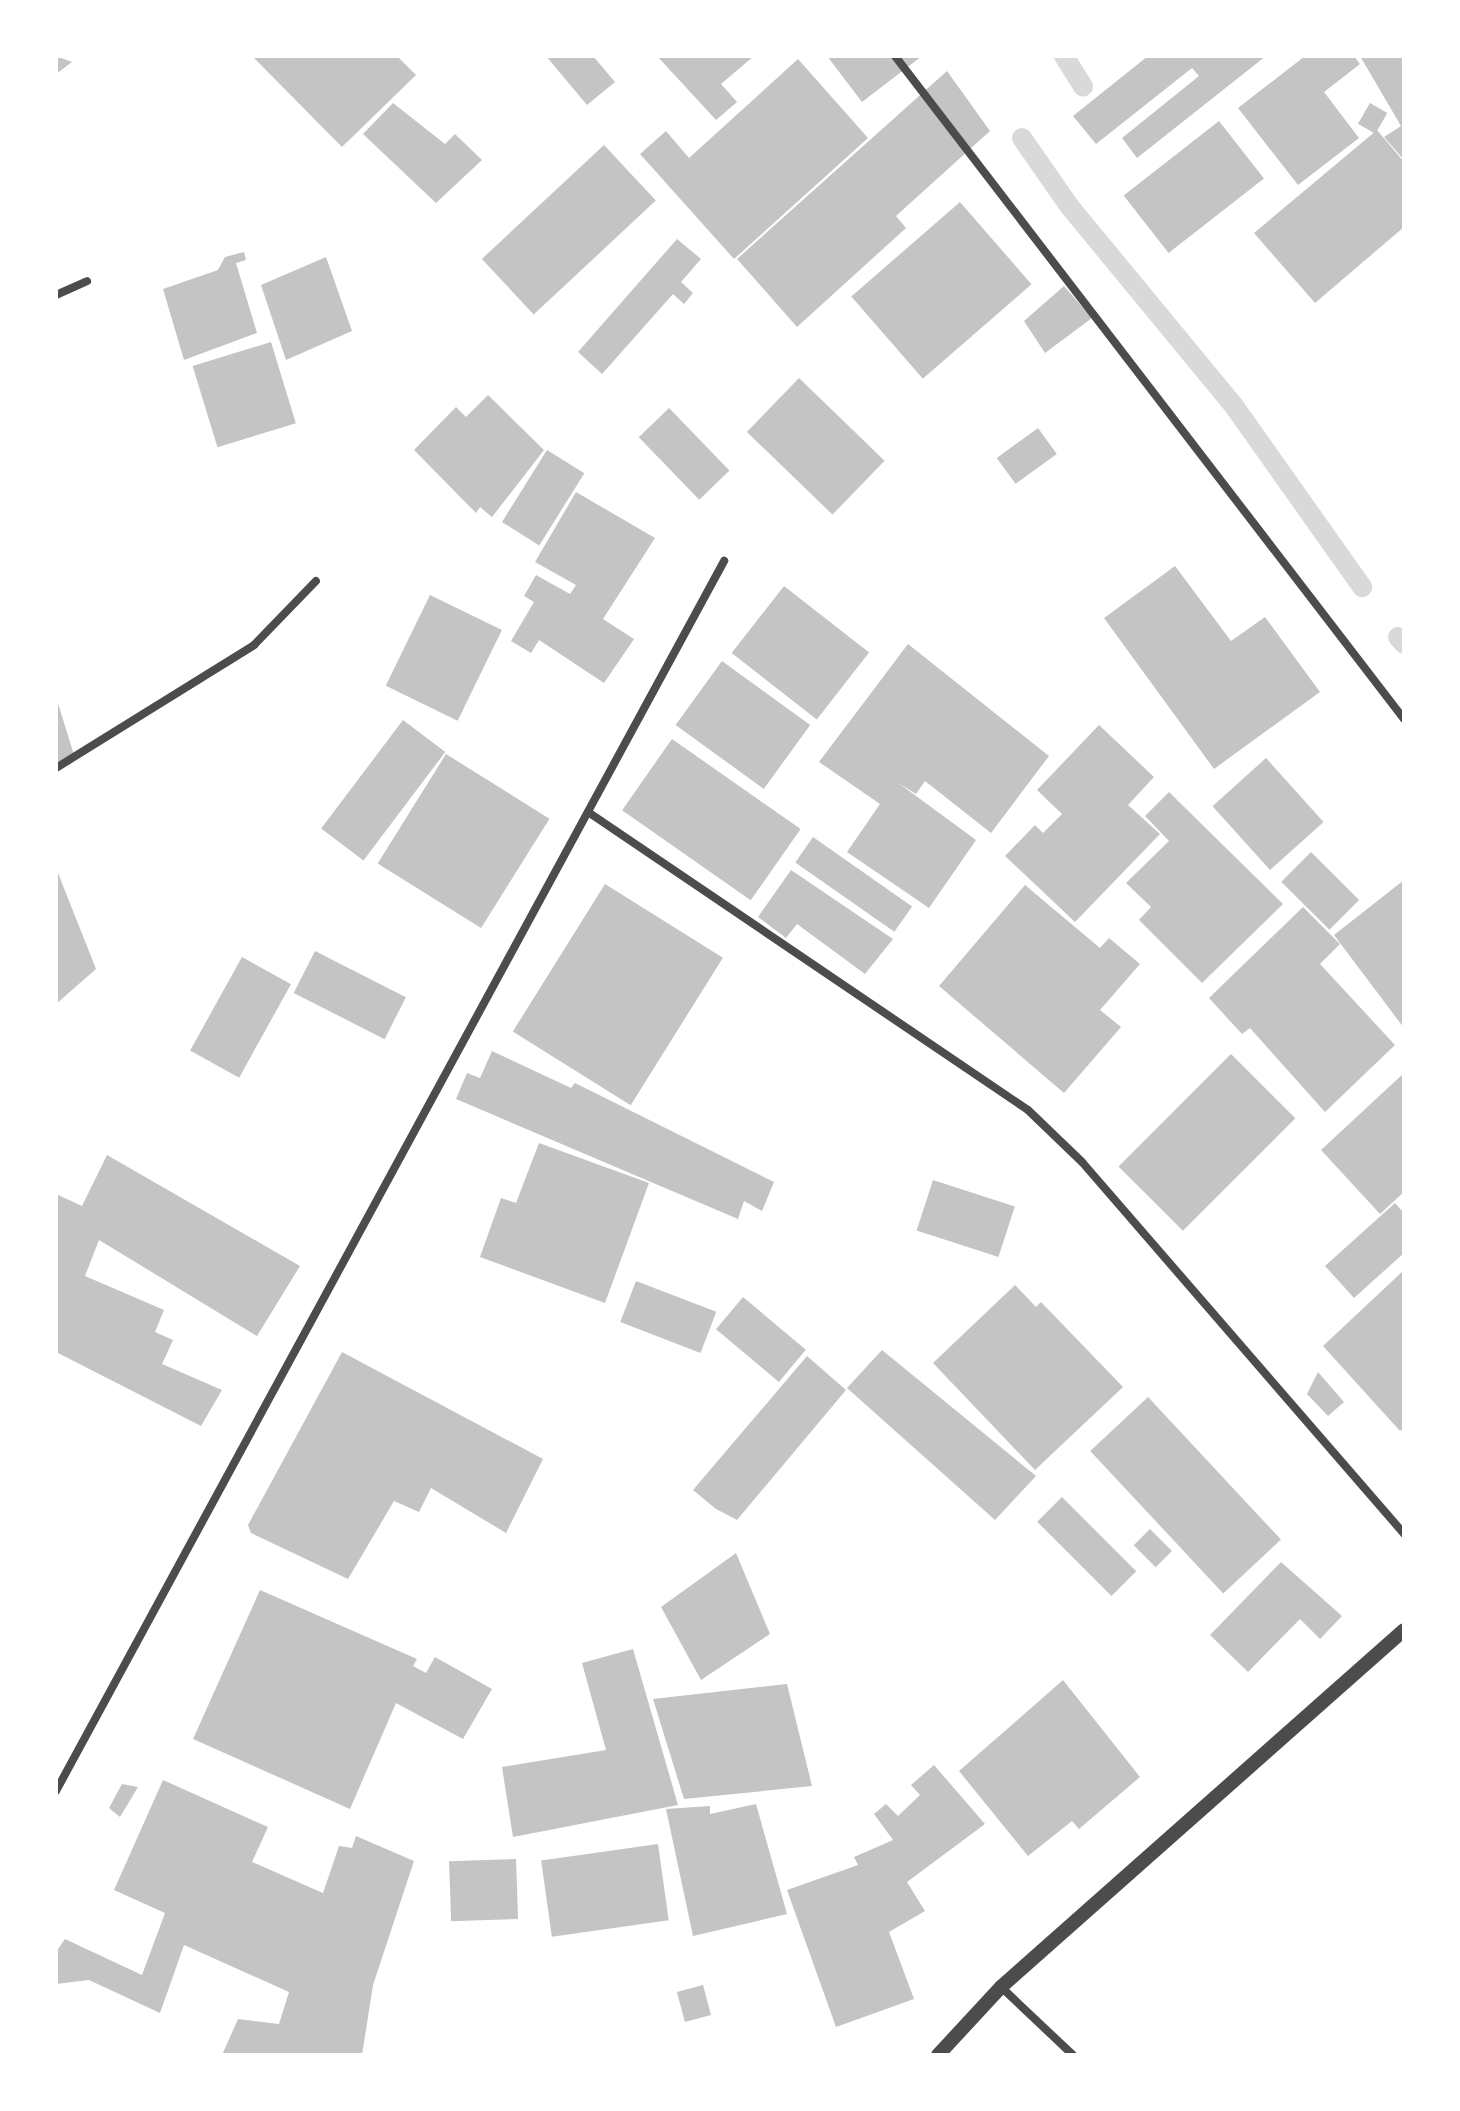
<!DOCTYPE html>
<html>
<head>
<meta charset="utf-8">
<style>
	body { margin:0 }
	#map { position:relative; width:1460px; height:2111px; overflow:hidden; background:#fff; font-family:Spectral,serif }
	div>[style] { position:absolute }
	.stream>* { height:20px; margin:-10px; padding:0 10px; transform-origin:10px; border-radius:10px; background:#d9d9d9 }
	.building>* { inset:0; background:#c4c4c4; transform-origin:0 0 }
	.minor>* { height:8px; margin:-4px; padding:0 4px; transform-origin:4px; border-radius:4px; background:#4c4c4c }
	.tertiary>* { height:14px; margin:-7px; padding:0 7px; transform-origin:7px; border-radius:7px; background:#4c4c4c }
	span { translate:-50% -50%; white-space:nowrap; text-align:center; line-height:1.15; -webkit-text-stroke:7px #fff; paint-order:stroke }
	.frame { position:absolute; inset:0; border:58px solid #fff; pointer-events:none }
</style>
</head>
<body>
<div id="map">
	<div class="stream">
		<i style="left:1064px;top:56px;width:36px;rotate:58deg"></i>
		<i style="left:1022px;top:138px;width:84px;rotate:55.2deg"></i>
		<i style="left:1070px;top:207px;width:258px;rotate:50.5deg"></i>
		<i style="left:1234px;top:406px;width:222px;rotate:54.7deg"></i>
		<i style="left:1398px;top:637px;width:9px;rotate:49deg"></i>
	</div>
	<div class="building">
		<i style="clip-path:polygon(56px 56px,72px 62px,56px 74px)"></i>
		<i style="clip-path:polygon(252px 56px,397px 56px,416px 75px,342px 147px)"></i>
		<i style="clip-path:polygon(546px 56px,593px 56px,615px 82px,587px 105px)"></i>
		<i style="clip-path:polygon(657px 56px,754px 56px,721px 84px,737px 102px,716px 120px)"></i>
		<i style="clip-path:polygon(827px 56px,922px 56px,862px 102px)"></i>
		<i style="clip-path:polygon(1148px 56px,1266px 56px,1137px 158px,1122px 138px,1199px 76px,1192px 68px,1096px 144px,1073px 116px)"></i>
		<i style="clip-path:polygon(1305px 56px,1354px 56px,1360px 64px,1324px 92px,1359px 138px,1298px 185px,1238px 108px)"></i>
		<i style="clip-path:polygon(1360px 56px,1404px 56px,1404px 160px,1384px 137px,1401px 126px)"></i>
		<i style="clip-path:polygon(798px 59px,868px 138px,734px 259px,640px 154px,666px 131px,689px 158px)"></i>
		<i style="clip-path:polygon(947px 71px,990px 131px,896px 216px,906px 228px,797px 327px,737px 259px)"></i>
		<i style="clip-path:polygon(393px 103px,445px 144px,455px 134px,482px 160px,436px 203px,363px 134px)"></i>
		<i style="left:1370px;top:103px;width:20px;height:24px;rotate:30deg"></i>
		<i style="left:1219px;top:121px;width:73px;height:121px;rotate:52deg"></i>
		<i style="clip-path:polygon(1377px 130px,1404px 162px,1404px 227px,1315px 303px,1254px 233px)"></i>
		<i style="left:604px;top:145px;width:76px;height:167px;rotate:47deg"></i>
		<i style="left:960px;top:202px;width:109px;height:144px;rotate:49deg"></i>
		<i style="clip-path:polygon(677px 239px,701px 259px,681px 282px,693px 293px,684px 304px,673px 294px,602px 374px,578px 352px)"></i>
		<i style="clip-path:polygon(244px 252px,246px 260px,236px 263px,257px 333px,184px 360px,163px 289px,218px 270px,225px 257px)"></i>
		<i style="clip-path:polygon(326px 257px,352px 331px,286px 360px,261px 285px)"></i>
		<i style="clip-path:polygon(1064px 286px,1092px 318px,1045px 353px,1024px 321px)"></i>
		<i style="left:271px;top:342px;width:85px;height:82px;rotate:73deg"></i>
		<i style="left:799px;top:378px;width:119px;height:75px;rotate:44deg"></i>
		<i style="clip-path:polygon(488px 395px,544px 450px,492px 517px,480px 507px,476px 513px,414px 450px,456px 407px,466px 417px)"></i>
		<i style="left:669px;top:408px;width:87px;height:42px;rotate:46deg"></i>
		<i style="left:1038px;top:428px;width:32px;height:51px;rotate:54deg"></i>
		<i style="left:547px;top:450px;width:44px;height:85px;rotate:32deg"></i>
		<i style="clip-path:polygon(576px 492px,655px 538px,603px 619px,634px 639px,604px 683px,539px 640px,531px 653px,511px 641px,534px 602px,524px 596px,536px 575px,570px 594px,576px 585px,535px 562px)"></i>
		<i style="clip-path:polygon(1175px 566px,1231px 641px,1265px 617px,1320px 692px,1214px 769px,1104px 618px)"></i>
		<i style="left:784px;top:586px;width:108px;height:85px;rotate:38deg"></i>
		<i style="left:430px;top:595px;width:80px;height:101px;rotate:26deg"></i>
		<i style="clip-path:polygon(908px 644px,1049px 756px,991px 833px,925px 781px,916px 794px,897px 782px,976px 840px,929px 908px,847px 852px,880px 804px,819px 762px)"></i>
		<i style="left:722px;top:661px;width:109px;height:79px;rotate:36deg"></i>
		<i style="clip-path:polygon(56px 697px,74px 755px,56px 763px)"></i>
		<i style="left:403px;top:720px;width:53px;height:136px;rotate:37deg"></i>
		<i style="clip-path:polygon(1099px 725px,1154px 777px,1128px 805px,1160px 834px,1075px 922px,1005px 856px,1035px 825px,1043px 833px,1062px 814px,1037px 790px)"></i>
		<i style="left:672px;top:739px;width:157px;height:87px;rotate:35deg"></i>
		<i style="left:446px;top:754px;width:122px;height:129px;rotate:32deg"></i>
		<i style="left:1266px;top:758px;width:86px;height:72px;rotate:48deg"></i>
		<i style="clip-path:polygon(1169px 792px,1283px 904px,1202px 983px,1139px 920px,1151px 907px,1126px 883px,1169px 841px,1145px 816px)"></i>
		<i style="left:813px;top:837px;width:121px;height:31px;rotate:35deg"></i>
		<i style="left:1311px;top:852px;width:68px;height:42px;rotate:45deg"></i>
		<i style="clip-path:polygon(56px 868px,96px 969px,56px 1004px)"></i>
		<i style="clip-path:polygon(791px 870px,893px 939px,865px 974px,797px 924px,786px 938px,758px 917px)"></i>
		<i style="clip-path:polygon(1404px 880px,1404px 1028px,1334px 935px)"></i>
		<i style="left:605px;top:884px;width:139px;height:174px;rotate:32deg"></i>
		<i style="clip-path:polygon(1025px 885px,1100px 948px,1109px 938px,1140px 964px,1100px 1010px,1121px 1027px,1064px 1093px,939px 986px)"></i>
		<i style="clip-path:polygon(1303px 907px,1340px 944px,1320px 964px,1395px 1045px,1325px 1112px,1250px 1028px,1242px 1034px,1209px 998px)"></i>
		<i style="left:315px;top:951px;width:102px;height:47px;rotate:27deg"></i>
		<i style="left:242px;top:957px;width:56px;height:107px;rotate:29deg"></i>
		<i style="clip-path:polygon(492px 1051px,571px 1088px,575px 1083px,774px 1182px,762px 1211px,744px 1201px,738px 1219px,456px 1099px,467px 1073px,480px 1078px)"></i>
		<i style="left:1231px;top:1054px;width:91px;height:159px;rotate:45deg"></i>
		<i style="clip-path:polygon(1404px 1073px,1404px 1192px,1380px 1214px,1321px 1150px)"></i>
		<i style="clip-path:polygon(539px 1143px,649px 1183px,605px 1303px,480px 1257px,501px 1198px,516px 1203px)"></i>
		<i style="clip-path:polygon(107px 1155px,300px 1266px,257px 1336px,99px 1240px,85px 1276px,164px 1310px,155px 1332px,173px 1340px,162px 1364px,222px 1390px,201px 1426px,56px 1352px,56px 1194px,82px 1206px)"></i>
		<i style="left:933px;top:1180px;width:86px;height:53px;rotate:18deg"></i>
		<i style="clip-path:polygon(1395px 1203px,1404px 1213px,1404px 1253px,1354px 1298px,1325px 1266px)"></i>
		<i style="clip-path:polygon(1404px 1270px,1404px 1428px,1400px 1431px,1323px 1346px)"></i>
		<i style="left:636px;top:1281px;width:86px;height:44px;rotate:21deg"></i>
		<i style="clip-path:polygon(1015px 1285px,1036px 1307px,1041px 1302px,1123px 1387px,1035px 1470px,933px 1363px)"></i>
		<i style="left:743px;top:1297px;width:82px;height:42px;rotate:40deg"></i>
		<i style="clip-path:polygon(882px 1350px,1036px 1476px,995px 1520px,847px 1388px)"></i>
		<i style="clip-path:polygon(342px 1352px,543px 1459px,506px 1533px,431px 1488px,419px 1512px,394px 1501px,348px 1579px,251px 1533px,248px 1525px)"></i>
		<i style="clip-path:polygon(807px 1356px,846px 1390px,737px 1520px,716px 1509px,693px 1490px)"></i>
		<i style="clip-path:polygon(1318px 1372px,1344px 1402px,1328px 1416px,1307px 1394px)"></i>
		<i style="left:1148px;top:1397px;width:195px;height:79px;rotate:47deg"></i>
		<i style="left:1062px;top:1497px;width:105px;height:35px;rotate:45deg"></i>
		<i style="left:1150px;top:1529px;width:31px;height:23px;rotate:45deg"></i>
		<i style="clip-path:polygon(736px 1553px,770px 1634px,701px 1680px,661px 1607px)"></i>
		<i style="clip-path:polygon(1281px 1562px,1342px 1616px,1320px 1639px,1300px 1619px,1248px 1672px,1210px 1635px)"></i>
		<i style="clip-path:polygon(260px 1590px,417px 1659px,413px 1666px,426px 1673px,435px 1657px,492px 1689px,463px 1739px,396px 1703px,350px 1809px,193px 1739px)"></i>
		<i style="clip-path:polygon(633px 1649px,678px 1805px,513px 1837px,502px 1767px,606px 1750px,582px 1663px)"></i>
		<i style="clip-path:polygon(1063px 1680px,1140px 1777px,1079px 1829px,1072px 1821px,1028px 1856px,959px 1771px)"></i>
		<i style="clip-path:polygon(787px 1684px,812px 1786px,684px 1799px,653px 1699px)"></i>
		<i style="clip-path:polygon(934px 1765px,985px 1824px,907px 1882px,925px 1911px,889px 1932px,914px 1999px,836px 2027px,787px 1890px,858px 1865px,854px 1857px,893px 1840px,874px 1814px,886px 1804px,898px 1816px,920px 1795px,911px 1785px)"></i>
		<i style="clip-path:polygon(163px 1780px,268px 1827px,252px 1862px,323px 1893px,339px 1846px,352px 1848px,356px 1836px,414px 1861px,373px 1985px,362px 2055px,222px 2055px,238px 2019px,279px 2024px,289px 1992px,184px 1945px,160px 2013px,89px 1980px,56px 1984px,56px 1952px,65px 1939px,142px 1975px,165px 1913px,114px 1890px)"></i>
		<i style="clip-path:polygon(122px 1784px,138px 1787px,120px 1817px,109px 1808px)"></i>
		<i style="clip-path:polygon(756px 1804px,787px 1914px,693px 1936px,666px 1809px,710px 1806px,710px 1814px)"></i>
		<i style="left:658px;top:1844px;width:77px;height:118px;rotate:82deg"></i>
		<i style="left:516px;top:1859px;width:60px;height:67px;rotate:88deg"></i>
		<i style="left:703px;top:1985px;width:31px;height:27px;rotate:75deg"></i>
	</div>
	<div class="minor">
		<i style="left:895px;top:56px;width:836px;rotate:52.49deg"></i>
		<i style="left:56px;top:295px;width:34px;rotate:-24deg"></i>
		<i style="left:56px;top:768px;width:233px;rotate:-31.8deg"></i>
		<i style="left:254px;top:645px;width:89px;rotate:-45.9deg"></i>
		<i style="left:588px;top:812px;width:531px;rotate:34.11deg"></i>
		<i style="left:1028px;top:1110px;width:75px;rotate:43.9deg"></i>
		<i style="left:1082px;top:1162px;width:492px;rotate:49.1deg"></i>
		<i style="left:56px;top:1791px;width:1400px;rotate:-61.49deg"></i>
		<i style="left:1001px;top:1987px;width:99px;rotate:43.4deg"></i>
	</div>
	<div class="tertiary">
		<i style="left:938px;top:2055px;width:93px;rotate:-47.2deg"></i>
		<i style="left:1001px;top:1987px;width:538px;rotate:-41.54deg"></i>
	</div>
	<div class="frame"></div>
</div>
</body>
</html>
